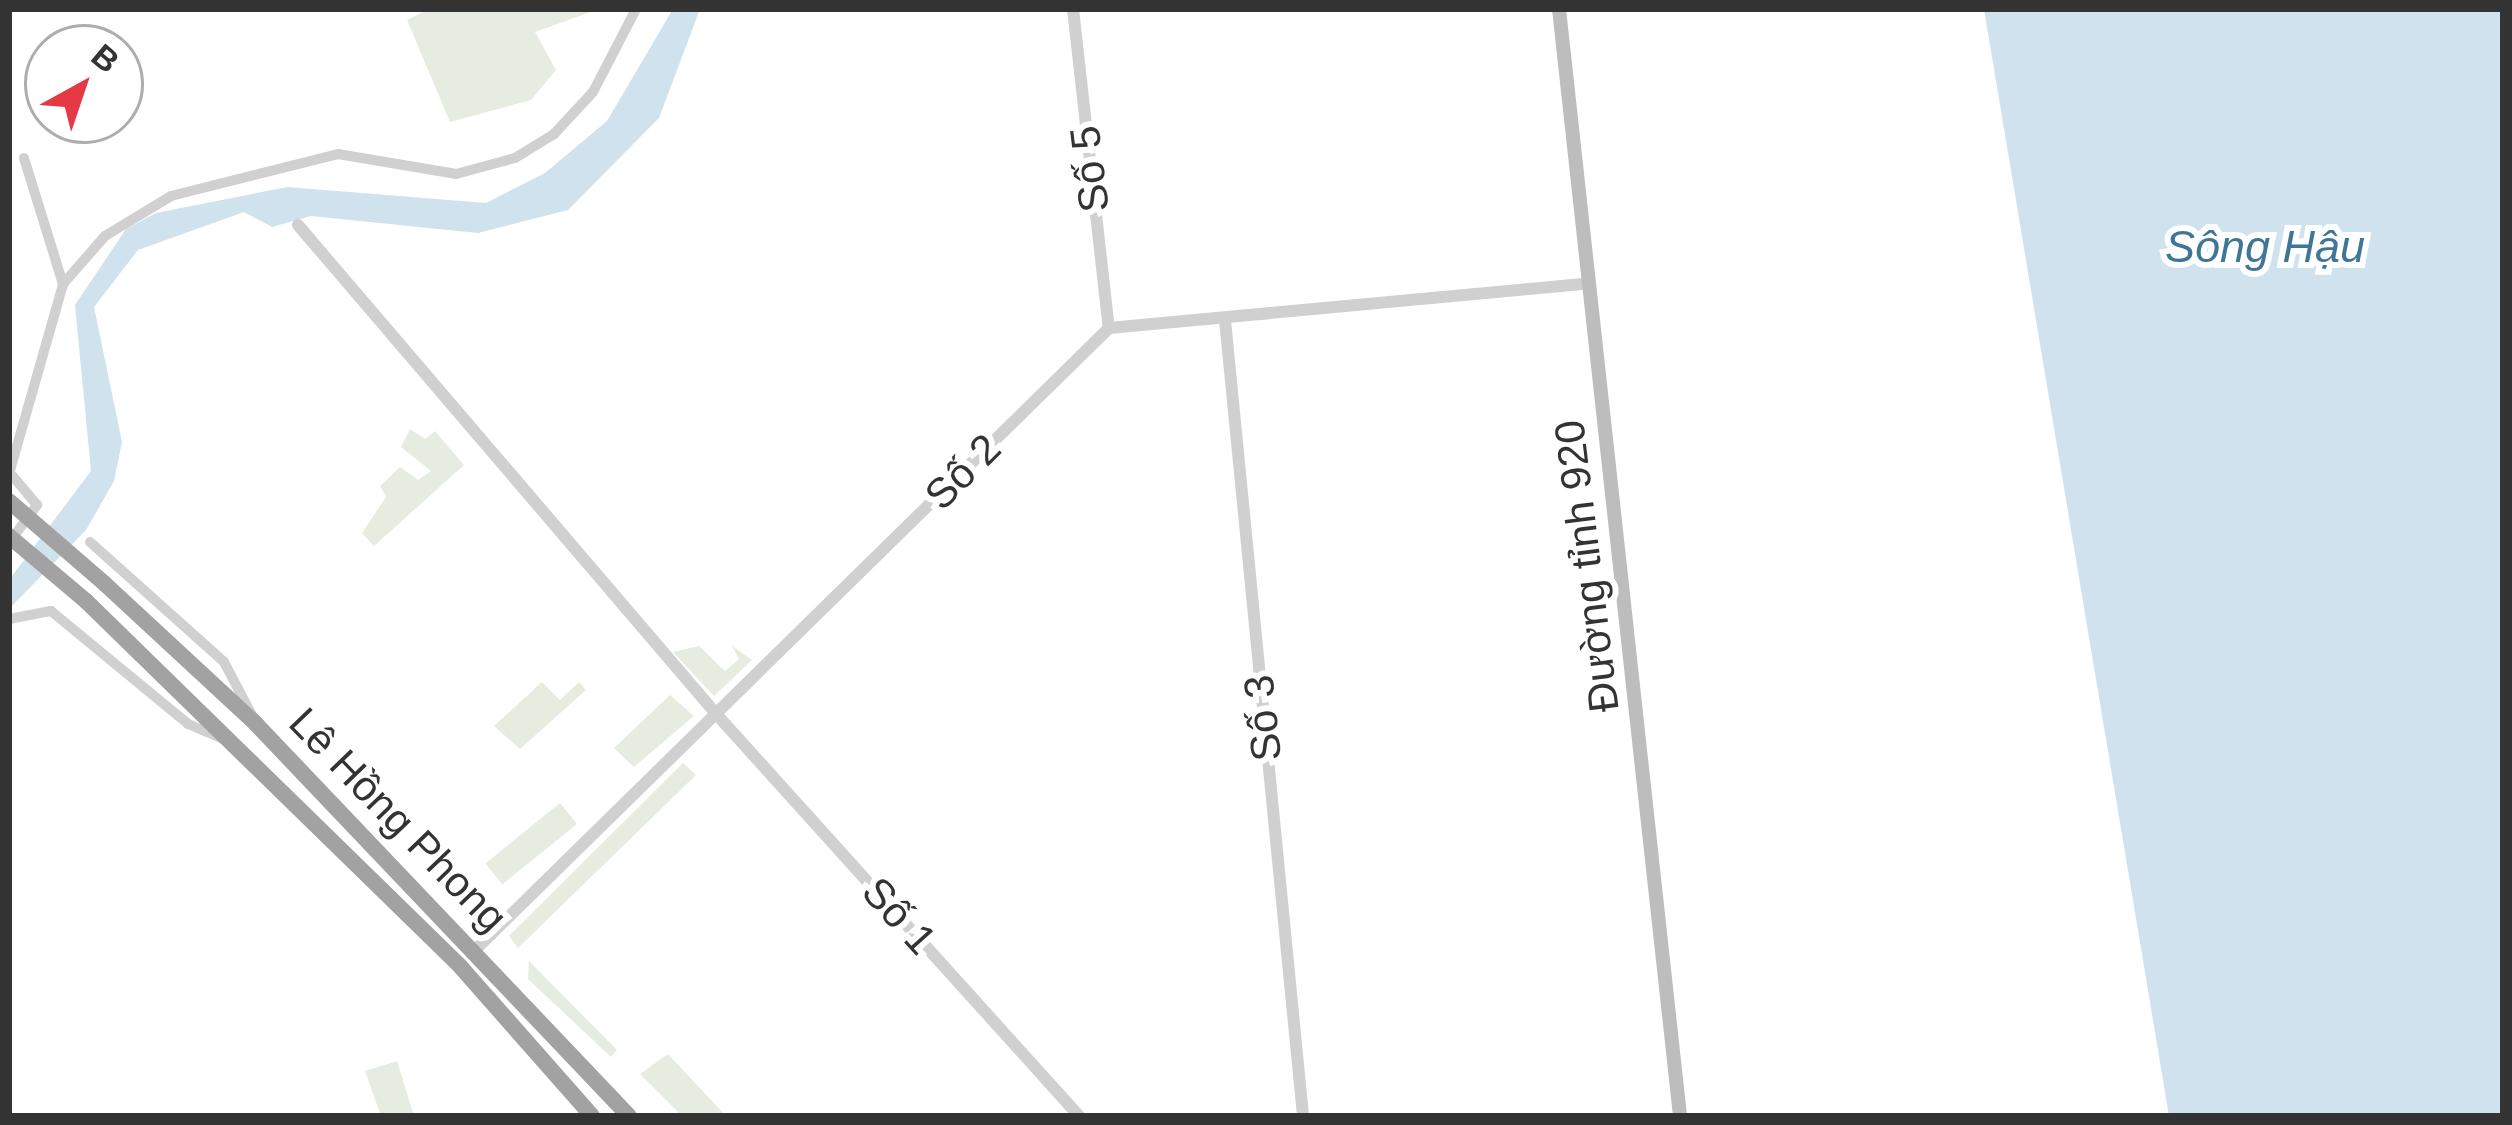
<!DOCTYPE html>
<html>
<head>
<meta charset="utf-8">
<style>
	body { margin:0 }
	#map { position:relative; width:2512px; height:1125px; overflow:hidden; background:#fff; font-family:Arial,sans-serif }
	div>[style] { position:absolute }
	.green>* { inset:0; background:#e6ecdf; transform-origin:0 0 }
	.water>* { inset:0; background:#cfe2ee }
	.minor>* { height:10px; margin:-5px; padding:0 5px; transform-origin:5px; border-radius:5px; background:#d0d0d0 }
	.tertiary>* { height:12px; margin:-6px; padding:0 6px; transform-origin:6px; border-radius:6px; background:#d0d0d0 }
	.secondary>* { height:14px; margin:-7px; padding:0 7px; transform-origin:7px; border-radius:7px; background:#bdbdbd }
	.trunk>* { height:16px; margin:-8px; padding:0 8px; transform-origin:8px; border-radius:8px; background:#a2a2a2 }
	.trunk-bridge>* { height:16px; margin:-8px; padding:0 8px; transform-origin:8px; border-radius:8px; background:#a2a2a2 }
	span { translate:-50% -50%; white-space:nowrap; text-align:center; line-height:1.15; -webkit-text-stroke:12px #fff; paint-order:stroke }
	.street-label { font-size:42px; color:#333 }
	.water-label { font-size:45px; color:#3f7597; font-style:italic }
	.frame { position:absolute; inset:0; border:12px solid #333; pointer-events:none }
	.north { position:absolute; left:24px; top:24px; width:120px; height:120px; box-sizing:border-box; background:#fff; border:3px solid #adadad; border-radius:50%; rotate:40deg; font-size:33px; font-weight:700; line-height:48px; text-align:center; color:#333 }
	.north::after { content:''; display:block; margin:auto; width:42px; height:54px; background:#e63946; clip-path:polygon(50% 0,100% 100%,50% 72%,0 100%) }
</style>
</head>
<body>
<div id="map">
	<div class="green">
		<i style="clip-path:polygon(429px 9px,599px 9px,535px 32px,556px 70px,531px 100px,450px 122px,407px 20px)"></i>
		<i style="clip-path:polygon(410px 429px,425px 439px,435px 431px,464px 465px,374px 546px,362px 533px,386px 497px,380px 486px,400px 467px,418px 480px,431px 471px,401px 447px)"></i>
		<i style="clip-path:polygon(699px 646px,725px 671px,739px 659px,732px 646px,752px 660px,714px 696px,673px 652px)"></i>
		<i style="clip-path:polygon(542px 682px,560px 700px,579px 682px,586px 690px,520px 749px,494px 726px)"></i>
		<i style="clip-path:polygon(670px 695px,694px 716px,634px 767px,614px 748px)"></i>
		<i style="clip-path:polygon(683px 763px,696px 775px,518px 948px,509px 936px)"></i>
		<i style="left:560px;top:803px;width:27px;height:96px;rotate:51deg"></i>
		<i style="clip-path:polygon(529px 961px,617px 1050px,611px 1057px,528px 979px)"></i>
		<i style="clip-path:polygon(668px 1054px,726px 1116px,682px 1116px,640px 1074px)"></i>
		<i style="clip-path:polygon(397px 1061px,414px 1116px,381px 1116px,365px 1071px)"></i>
	</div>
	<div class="water">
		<i style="clip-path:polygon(673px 9px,700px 9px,659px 118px,568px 210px,478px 233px,311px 216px,272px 227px,244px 212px,138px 250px,94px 307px,122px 442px,114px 481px,86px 530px,9px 609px,9px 580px,91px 471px,75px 305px,126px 229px,156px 213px,287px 187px,486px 203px,545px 173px,607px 121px)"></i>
		<i style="clip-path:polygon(1984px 9px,2503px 9px,2503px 1116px,2169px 1116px)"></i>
	</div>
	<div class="minor">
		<i style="left:63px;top:284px;width:64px;rotate:-48.8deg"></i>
		<i style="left:105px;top:236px;width:77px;rotate:-31.2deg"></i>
		<i style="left:171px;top:196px;width:172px;rotate:-14.1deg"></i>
		<i style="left:338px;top:154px;width:120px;rotate:9.6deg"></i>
		<i style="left:456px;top:174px;width:61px;rotate:-15.2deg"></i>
		<i style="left:515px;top:158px;width:46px;rotate:-31.6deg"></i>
		<i style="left:554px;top:134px;width:57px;rotate:-47.1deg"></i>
		<i style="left:593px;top:92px;width:93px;rotate:-62.6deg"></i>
		<i style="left:9px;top:474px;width:198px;rotate:-74.1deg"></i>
		<i style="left:63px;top:284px;width:132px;rotate:-107.2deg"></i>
		<i style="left:11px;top:540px;width:44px;rotate:-53.4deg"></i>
		<i style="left:37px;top:505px;width:39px;rotate:-130deg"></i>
		<i style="left:90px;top:542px;width:180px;rotate:41.8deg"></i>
		<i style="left:224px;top:662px;width:62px;rotate:62.2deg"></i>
		<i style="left:9px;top:619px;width:43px;rotate:-10.8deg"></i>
		<i style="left:51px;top:611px;width:178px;rotate:39.5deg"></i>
		<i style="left:188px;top:724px;width:39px;rotate:23deg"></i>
	</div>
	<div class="tertiary">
		<i style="left:1073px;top:9px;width:321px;rotate:83.6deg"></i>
		<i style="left:298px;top:225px;width:646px;rotate:49.46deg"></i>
		<i style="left:718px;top:716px;width:539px;rotate:47.93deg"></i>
		<i style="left:1225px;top:320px;width:800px;rotate:84.4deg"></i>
		<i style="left:475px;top:950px;width:888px;rotate:-44.45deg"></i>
		<i style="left:1109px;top:328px;width:478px;rotate:-5.3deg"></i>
	</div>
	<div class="secondary">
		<i style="left:1559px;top:9px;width:1114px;rotate:83.76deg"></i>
	</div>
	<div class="trunk">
		<i style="left:105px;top:584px;width:206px;rotate:42.8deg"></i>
		<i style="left:256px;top:724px;width:541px;rotate:46.42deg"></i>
		<i style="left:86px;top:601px;width:521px;rotate:44.3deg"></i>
		<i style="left:459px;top:965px;width:201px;rotate:48.6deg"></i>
	</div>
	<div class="trunk-bridge">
		<i style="left:9px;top:501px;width:127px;rotate:40.8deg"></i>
		<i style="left:9px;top:536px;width:101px;rotate:40.2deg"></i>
	</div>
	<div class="street-label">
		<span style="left:1090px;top:169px;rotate:-97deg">Số 5</span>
		<span style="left:963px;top:472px;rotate:-45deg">Số 2</span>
		<span style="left:1587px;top:566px;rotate:-97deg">Đường tỉnh 920</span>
		<span style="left:1263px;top:718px;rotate:-96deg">Số 3</span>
		<span style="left:398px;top:820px;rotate:46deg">Lê Hồng Phong</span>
		<span style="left:899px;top:916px;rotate:48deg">Số 1</span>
	</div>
	<div class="water-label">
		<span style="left:2265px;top:247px">Sông Hậu</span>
	</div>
	<div class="frame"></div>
	<div class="north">B</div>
</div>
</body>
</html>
